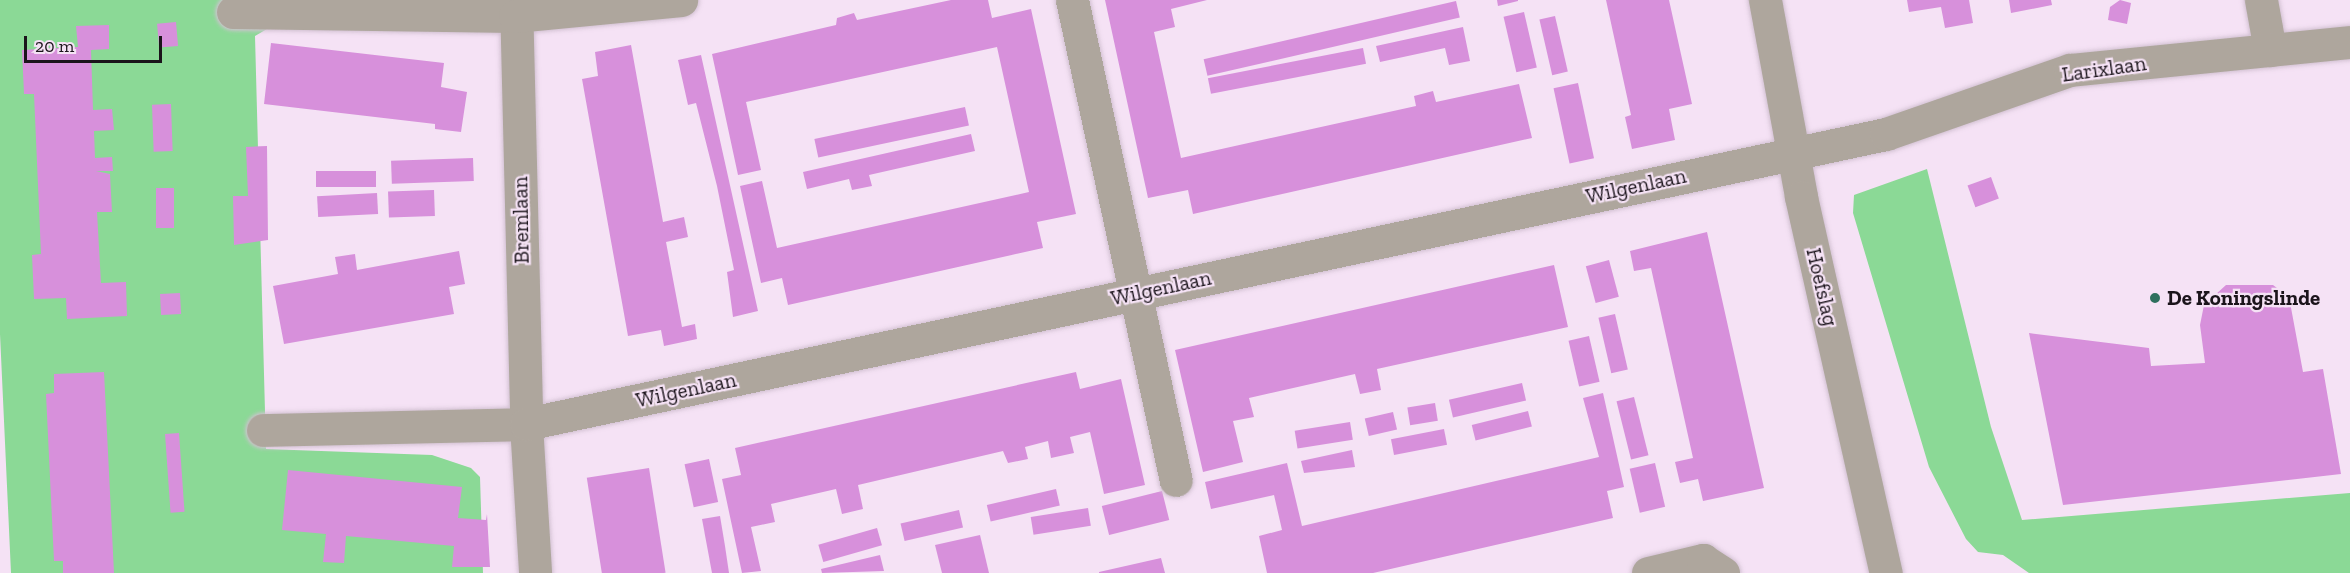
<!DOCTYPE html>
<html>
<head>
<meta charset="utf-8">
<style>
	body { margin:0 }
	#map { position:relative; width:2350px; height:573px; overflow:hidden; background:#f5e2f5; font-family:"Zilla Slab",serif }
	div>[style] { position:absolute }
	.green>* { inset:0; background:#8bd996 }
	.building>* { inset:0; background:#d790db; transform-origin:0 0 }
	.roads { filter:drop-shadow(0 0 2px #d2c1d2) drop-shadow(0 0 2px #d2c1d2) }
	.minor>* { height:33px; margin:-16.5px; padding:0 16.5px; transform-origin:16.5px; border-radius:16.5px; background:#aea69d }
	.dots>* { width:16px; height:16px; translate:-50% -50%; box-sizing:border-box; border:3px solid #f5e2f5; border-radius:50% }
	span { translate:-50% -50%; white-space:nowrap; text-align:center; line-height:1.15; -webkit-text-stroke:4.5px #f5e2f5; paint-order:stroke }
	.street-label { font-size:21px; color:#1b141b }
	.poi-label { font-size:21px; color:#1b141b; font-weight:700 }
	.left { translate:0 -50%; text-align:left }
	.scale { position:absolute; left:24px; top:36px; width:138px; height:27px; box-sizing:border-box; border:3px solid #1b141b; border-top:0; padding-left:8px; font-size:18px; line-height:21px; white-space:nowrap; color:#1b141b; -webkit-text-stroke:4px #f5e2f5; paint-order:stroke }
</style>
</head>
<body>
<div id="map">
	<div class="green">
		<i style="clip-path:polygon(0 0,281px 0,272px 26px,255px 36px,266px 449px,432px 455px,471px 468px,480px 477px,483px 573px,11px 573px,0 334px)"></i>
		<i style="clip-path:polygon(1927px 169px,1991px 427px,2022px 520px,2350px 493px,2350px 573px,2029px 573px,2003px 555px,1978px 552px,1966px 539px,1929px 467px,1853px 213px,1854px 195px)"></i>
	</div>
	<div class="building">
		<i style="clip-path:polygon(951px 0,988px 0,992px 18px,1031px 9px,1076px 214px,1037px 222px,1043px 248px,788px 305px,782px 278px,761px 283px,740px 186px,762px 181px,777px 248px,1029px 192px,997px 47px,746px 102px,761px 170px,738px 175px,712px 54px,836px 25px,837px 18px,854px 13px,857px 20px)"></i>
		<i style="clip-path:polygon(1105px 0,1207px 0,1171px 9px,1175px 27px,1154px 32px,1181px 158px,1416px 106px,1414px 96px,1433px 91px,1436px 102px,1519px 84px,1532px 138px,1193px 214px,1188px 190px,1148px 198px)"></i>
		<i style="clip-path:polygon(1497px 0,1518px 0,1518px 1px,1498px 6px)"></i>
		<i style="clip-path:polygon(1606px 0,1669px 0,1692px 104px,1669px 109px,1675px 140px,1632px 149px,1625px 117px,1631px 115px)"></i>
		<i style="clip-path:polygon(1907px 0,1969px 0,1973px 23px,1945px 28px,1941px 7px,1909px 12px)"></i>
		<i style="clip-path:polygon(2009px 0,2051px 0,2052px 5px,2011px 13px)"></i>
		<i style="clip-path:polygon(2120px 0,2131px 3px,2127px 24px,2108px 20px,2110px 7px)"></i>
		<i style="left:1456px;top:1px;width:17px;height:259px;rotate:77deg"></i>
		<i style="left:1524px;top:12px;width:57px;height:21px;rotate:77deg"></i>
		<i style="left:1555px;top:16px;width:57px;height:16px;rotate:77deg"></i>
		<i style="left:176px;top:22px;width:24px;height:19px;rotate:85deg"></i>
		<i style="clip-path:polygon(109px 25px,109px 49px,91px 50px,93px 110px,112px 109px,114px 130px,94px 131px,95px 158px,112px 157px,113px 171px,96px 171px,110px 174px,112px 212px,97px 212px,101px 283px,126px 282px,127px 316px,67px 319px,66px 298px,34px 299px,32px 255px,41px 254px,34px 94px,24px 94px,22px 50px,78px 47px,76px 26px)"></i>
		<i style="clip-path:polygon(1463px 27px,1470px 61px,1449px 65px,1445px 48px,1380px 62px,1376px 46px)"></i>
		<i style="clip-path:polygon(271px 43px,444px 63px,441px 87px,467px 92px,461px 132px,435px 129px,435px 124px,264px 104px)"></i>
		<i style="clip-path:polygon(631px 45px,663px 222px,684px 217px,688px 237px,666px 242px,682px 327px,695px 324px,697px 339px,664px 346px,661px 330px,628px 336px,582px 79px,598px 76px,595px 52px)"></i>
		<i style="left:1363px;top:48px;width:16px;height:158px;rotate:79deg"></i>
		<i style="clip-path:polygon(701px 55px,758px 311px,733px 317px,727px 272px,734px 270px,717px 186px,696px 103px,688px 105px,678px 60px)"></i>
		<i style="left:1578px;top:83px;width:77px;height:25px;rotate:78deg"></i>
		<i style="left:171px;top:104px;width:47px;height:19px;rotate:88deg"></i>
		<i style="left:965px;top:107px;width:19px;height:154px;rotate:78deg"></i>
		<i style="clip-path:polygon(971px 134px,975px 151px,869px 175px,872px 186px,852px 190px,849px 179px,807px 189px,803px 172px)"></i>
		<i style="clip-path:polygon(267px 146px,268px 240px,234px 245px,233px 196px,248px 196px,246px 147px)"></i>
		<i style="left:473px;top:158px;width:23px;height:82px;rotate:88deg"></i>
		<i style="left:376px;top:171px;width:16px;height:60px;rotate:90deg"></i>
		<i style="left:1991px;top:177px;width:23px;height:25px;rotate:70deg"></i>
		<i style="left:174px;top:188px;width:40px;height:18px;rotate:90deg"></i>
		<i style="left:434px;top:190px;width:26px;height:46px;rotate:88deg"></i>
		<i style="left:377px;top:193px;width:21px;height:60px;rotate:87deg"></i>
		<i style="clip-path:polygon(1707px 232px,1764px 488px,1703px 501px,1698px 479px,1680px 483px,1675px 462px,1693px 458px,1651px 268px,1634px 271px,1630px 251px)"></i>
		<i style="clip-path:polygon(459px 251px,465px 284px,449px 287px,454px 314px,284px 344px,273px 286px,338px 274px,335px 257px,355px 254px,357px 270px)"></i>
		<i style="left:1609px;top:260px;width:38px;height:24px;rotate:75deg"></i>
		<i style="clip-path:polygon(1554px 265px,1568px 327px,1377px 369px,1381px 390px,1360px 394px,1355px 374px,1249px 398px,1254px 417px,1233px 421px,1243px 462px,1203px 472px,1175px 350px)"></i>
		<i style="clip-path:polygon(2226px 285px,2273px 285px,2289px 297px,2303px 372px,2323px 369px,2341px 474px,2063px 505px,2029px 333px,2149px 348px,2151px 366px,2205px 363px,2200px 325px,2204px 305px)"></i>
		<i style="left:180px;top:293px;width:21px;height:20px;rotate:87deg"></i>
		<i style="left:1615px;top:314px;width:57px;height:17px;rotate:77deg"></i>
		<i style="left:1589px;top:336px;width:47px;height:21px;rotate:77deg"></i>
		<i style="clip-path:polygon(104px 372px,114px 573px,63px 573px,63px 561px,54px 561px,46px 394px,54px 393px,54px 374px)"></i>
		<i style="clip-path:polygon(1076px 372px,1080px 389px,1121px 379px,1145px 485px,1104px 494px,1090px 432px,1070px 437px,1074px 453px,1051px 458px,1048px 441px,1025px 447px,1028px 459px,1008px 463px,1003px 451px,858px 485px,863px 509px,842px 514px,836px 489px,771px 504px,775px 522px,751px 527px,761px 571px,742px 573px,722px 479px,741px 475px,735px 448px)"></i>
		<i style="left:1522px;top:383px;width:18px;height:75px;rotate:77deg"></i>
		<i style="clip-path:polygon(1603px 393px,1624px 487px,1607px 491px,1613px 518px,1373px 573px,1267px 573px,1259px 536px,1282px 530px,1274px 495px,1211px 509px,1205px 482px,1287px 463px,1302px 526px,1599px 457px,1583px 398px)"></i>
		<i style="left:1634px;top:397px;width:60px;height:18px;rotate:76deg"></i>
		<i style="left:1435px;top:403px;width:18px;height:28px;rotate:81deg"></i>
		<i style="left:1528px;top:411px;width:16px;height:58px;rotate:76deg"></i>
		<i style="left:1393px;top:412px;width:18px;height:29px;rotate:77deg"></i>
		<i style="left:1350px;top:422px;width:18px;height:56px;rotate:81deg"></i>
		<i style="left:1444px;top:429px;width:16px;height:54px;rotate:79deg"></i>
		<i style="left:179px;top:433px;width:79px;height:14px;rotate:86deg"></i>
		<i style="clip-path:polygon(1352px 450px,1355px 467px,1304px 473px,1301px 461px)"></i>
		<i style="left:709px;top:459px;width:44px;height:25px;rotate:78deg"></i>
		<i style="left:1655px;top:463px;width:45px;height:26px;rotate:77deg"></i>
		<i style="left:649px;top:468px;width:106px;height:63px;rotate:81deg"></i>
		<i style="clip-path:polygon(288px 470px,462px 487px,458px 518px,486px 520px,487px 514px,490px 567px,452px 567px,454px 546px,346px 536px,344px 563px,323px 562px,326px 534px,282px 530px)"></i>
		<i style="left:1056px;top:489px;width:17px;height:71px;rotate:77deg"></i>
		<i style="left:1162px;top:491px;width:30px;height:62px;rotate:76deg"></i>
		<i style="left:1088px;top:508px;width:18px;height:58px;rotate:81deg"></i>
		<i style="left:959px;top:510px;width:18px;height:60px;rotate:77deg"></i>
		<i style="clip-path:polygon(720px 516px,725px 546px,729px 573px,712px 573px,702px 519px)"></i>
		<i style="left:877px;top:528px;width:18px;height:61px;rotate:74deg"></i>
		<i style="clip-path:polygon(980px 535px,989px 573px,942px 573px,935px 545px)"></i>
		<i style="clip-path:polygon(880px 555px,884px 571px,822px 573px,821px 569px)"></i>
		<i style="clip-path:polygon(1161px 558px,1165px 573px,1099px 573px,1099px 572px)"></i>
	</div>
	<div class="roads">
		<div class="minor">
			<i style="left:516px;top:0;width:424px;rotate:88.6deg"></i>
			<i style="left:526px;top:424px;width:149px;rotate:86.5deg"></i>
			<i style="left:1072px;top:0;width:491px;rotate:77.8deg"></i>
			<i style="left:1765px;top:0;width:200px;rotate:79.6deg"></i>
			<i style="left:1801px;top:197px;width:385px;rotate:77.3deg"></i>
			<i style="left:2261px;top:0;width:51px;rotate:79.8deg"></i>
			<i style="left:233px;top:12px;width:282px;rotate:0.8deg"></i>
			<i style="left:515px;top:16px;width:167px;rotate:-5.5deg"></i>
			<i style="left:263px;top:430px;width:263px;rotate:-1.3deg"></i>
			<i style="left:526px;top:424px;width:1391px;rotate:-12.04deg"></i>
			<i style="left:1886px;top:134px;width:195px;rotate:-19.2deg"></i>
			<i style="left:2070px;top:70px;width:281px;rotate:-5.7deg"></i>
			<i style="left:1648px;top:573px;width:57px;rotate:-13.3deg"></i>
			<i style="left:1703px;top:560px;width:24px;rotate:33deg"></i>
		</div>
	</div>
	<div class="dots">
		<i style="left:2155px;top:298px;background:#2e6f5d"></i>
	</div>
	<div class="street-label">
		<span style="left:2104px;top:69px;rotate:-8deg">Larixlaan</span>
		<span style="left:1636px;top:186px;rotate:-12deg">Wilgenlaan</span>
		<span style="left:521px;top:220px;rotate:-91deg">Bremlaan</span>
		<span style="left:1822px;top:287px;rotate:77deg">Hoefslag</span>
		<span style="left:1161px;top:288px;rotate:-12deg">Wilgenlaan</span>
		<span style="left:686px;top:390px;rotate:-12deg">Wilgenlaan</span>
	</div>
	<div class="poi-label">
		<span class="left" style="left:2167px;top:298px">De Koningslinde</span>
	</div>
	<div class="scale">20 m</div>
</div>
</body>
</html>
